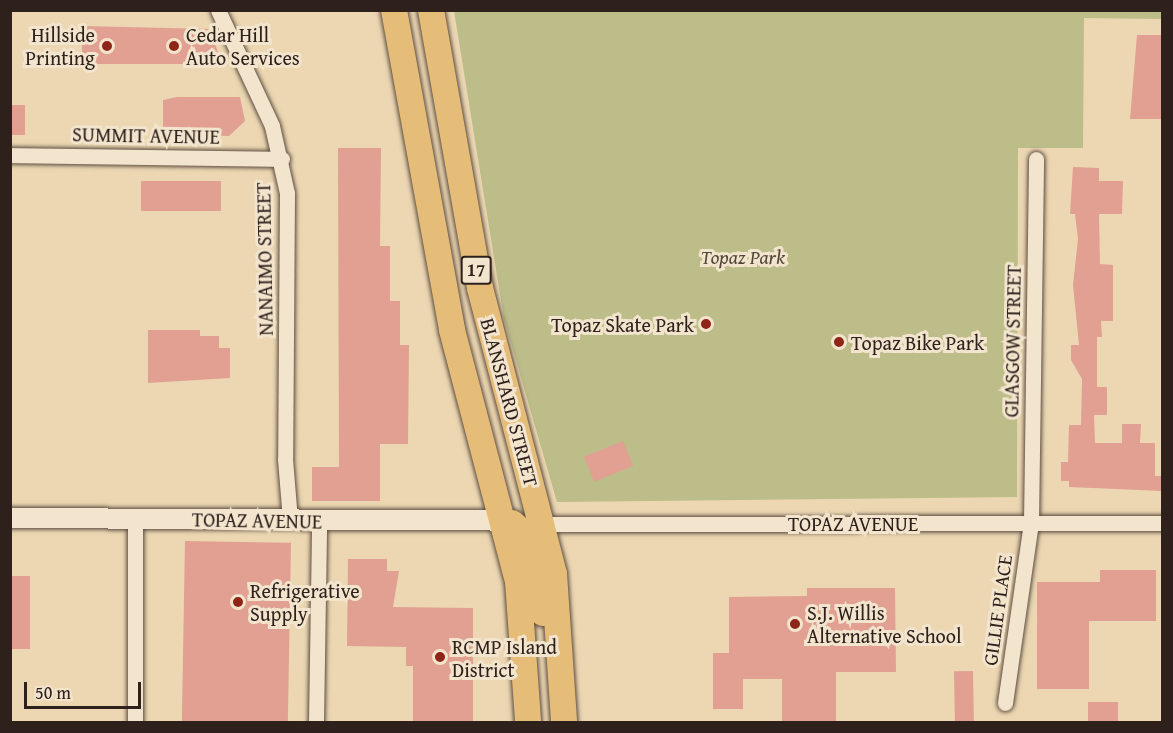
<!DOCTYPE html>
<html>
<head>
<meta charset="utf-8">
<style>
	body { margin:0 }
	#map { position:relative; width:1173px; height:733px; overflow:hidden; background:#ecd7b2; font-family:"Gentium Book Plus",serif }
	div>[style] { position:absolute }
	.green>* { inset:0; background:#bcbd89 }
	.building>* { inset:0; background:#e1a091; transform-origin:0 0 }
	.roads { filter:drop-shadow(0 0 2px #5e4e42) drop-shadow(0 0 2px #5e4e42) }
	.minor>* { height:15px; margin:-7.5px; padding:0 7.5px; transform-origin:7.5px; border-radius:7.5px; background:#f3e5cd }
	.tertiary>* { height:20px; margin:-10px; padding:0 10px; transform-origin:10px; border-radius:10px; background:#f3e5cd }
	.primary>* { height:26px; margin:-13px; padding:0 13px; transform-origin:13px; border-radius:13px; background:#e6bc79 }
	.dots>* { width:16px; height:16px; translate:-50% -50%; box-sizing:border-box; border:3px solid #f3e5cd; border-radius:50% }
	span { translate:-50% -50%; white-space:nowrap; text-align:center; line-height:1.15; -webkit-text-stroke:6px #f3e5cd; paint-order:stroke }
	.shield-label span { padding:2px 4px; background:#f3e5cd; border:2px solid; border-radius:4px; -webkit-text-stroke-width:0 }
	.shield-label { font-size:18px; color:#2e211c; font-weight:700 }
	.poi-label { font-size:20px; color:#2e211c }
	.right { translate:-100% -50%; text-align:right }
	.left { translate:0 -50%; text-align:left }
	.street-label { font-size:20px; color:#2e211c }
	.park-label { font-size:20px; color:#524837; font-style:italic }
	.frame { position:absolute; inset:0; border:12px solid #2e211c; pointer-events:none }
	.scale { position:absolute; left:24px; top:682px; width:117px; height:27px; box-sizing:border-box; border:3px solid #2e211c; border-top:0; padding-left:8px; font-size:18px; line-height:21px; white-space:nowrap; color:#2e211c; -webkit-text-stroke:4px #f3e5cd; paint-order:stroke }
</style>
</head>
<body>
<div id="map">
	<div class="green">
		<i style="clip-path:polygon(454px 11px,1162px 11px,1162px 19px,1084px 18px,1083px 148px,1018px 148px,1017px 497px,557px 502px,504px 319px)"></i>
	</div>
	<div class="building">
		<i style="clip-path:polygon(82px 26px,210px 29px,222px 64px,82px 64px)"></i>
		<i style="clip-path:polygon(1137px 35px,1162px 35px,1162px 119px,1130px 119px)"></i>
		<i style="clip-path:polygon(177px 97px,240px 97px,245px 121px,229px 136px,163px 134px,163px 100px)"></i>
		<i style="left:10px;top:105px;width:15px;height:30px"></i>
		<i style="clip-path:polygon(338px 148px,381px 148px,380px 246px,390px 246px,390px 301px,400px 301px,400px 345px,409px 345px,408px 444px,380px 444px,380px 501px,312px 501px,312px 467px,339px 467px)"></i>
		<i style="clip-path:polygon(1073px 167px,1099px 168px,1099px 181px,1123px 181px,1122px 214px,1099px 214px,1100px 264px,1113px 265px,1113px 321px,1101px 321px,1102px 337px,1097px 337px,1097px 387px,1107px 387px,1107px 415px,1094px 415px,1095px 443px,1122px 443px,1122px 424px,1141px 424px,1140px 443px,1155px 443px,1155px 476px,1162px 476px,1162px 491px,1069px 487px,1069px 481px,1061px 481px,1061px 462px,1068px 462px,1069px 425px,1081px 425px,1082px 379px,1071px 360px,1071px 345px,1079px 345px,1073px 285px,1078px 239px,1075px 214px,1070px 214px)"></i>
		<i style="left:141px;top:181px;width:80px;height:30px"></i>
		<i style="clip-path:polygon(148px 330px,200px 330px,200px 336px,219px 336px,219px 348px,230px 348px,230px 378px,148px 383px)"></i>
		<i style="left:623px;top:441px;width:27px;height:42px;rotate:68deg"></i>
		<i style="left:185px;top:541px;width:106px;height:182px;rotate:1deg"></i>
		<i style="clip-path:polygon(348px 559px,387px 559px,387px 571px,399px 571px,393px 607px,473px 608px,473px 723px,413px 723px,413px 666px,406px 666px,406px 647px,347px 646px)"></i>
		<i style="clip-path:polygon(1100px 570px,1156px 570px,1156px 621px,1089px 621px,1089px 689px,1037px 689px,1037px 582px,1100px 582px)"></i>
		<i style="left:10px;top:576px;width:20px;height:73px"></i>
		<i style="clip-path:polygon(807px 588px,895px 588px,896px 672px,836px 672px,836px 723px,782px 723px,782px 679px,743px 679px,743px 709px,713px 709px,713px 653px,729px 653px,729px 597px,807px 596px)"></i>
		<i style="left:973px;top:671px;width:52px;height:19px;rotate:89deg"></i>
		<i style="left:1088px;top:702px;width:30px;height:19px"></i>
	</div>
	<div class="roads">
		<div class="minor">
			<i style="left:218px;top:10px;width:128px;rotate:65deg"></i>
			<i style="left:272px;top:126px;width:69px;rotate:77.4deg"></i>
			<i style="left:287px;top:193px;width:266px;rotate:90.4deg"></i>
			<i style="left:285px;top:459px;width:61px;rotate:85.3deg"></i>
			<i style="left:10px;top:155px;width:272px;rotate:0.8deg"></i>
			<i style="left:543px;top:524px;width:619px;rotate:-0.09deg"></i>
			<i style="left:1005px;top:703px;width:182px;rotate:-81.8deg"></i>
			<i style="left:1031px;top:523px;width:364px;rotate:-89.2deg"></i>
			<i style="left:135px;top:722px;width:204px;rotate:-90deg"></i>
			<i style="left:316px;top:722px;width:200px;rotate:-89.1deg"></i>
		</div>
		<div class="tertiary">
			<i style="left:10px;top:518px;width:493px;rotate:0.3deg"></i>
		</div>
		<div class="primary">
			<i style="left:394px;top:10px;width:325px;rotate:79.7deg"></i>
			<i style="left:452px;top:330px;width:260px;rotate:75.3deg"></i>
			<i style="left:518px;top:581px;width:141px;rotate:85.9deg"></i>
			<i style="left:431px;top:10px;width:282px;rotate:80deg"></i>
			<i style="left:480px;top:288px;width:295px;rotate:75.5deg"></i>
			<i style="left:554px;top:574px;width:148px;rotate:86.1deg"></i>
			<i style="left:512px;top:523px;width:17px;rotate:40deg"></i>
			<i style="left:525px;top:534px;width:81px;rotate:77.2deg"></i>
		</div>
	</div>
	<div class="dots">
		<i style="left:107px;top:46px;background:#8f2418"></i>
		<i style="left:174px;top:46px;background:#8f2418"></i>
		<i style="left:706px;top:324px;background:#8f2418"></i>
		<i style="left:839px;top:342px;background:#8f2418"></i>
		<i style="left:238px;top:602px;background:#8f2418"></i>
		<i style="left:795px;top:624px;background:#8f2418"></i>
		<i style="left:440px;top:657px;background:#8f2418"></i>
	</div>
	<div class="shield-label">
		<span style="left:476px;top:270px">17</span>
	</div>
	<div class="poi-label">
		<span class="right" style="left:95px;top:46px">Hillside<br>Printing</span>
		<span class="left" style="left:186px;top:46px">Cedar Hill<br>Auto Services</span>
		<span class="right" style="left:694px;top:324px">Topaz Skate Park</span>
		<span class="left" style="left:851px;top:342px">Topaz Bike Park</span>
		<span class="left" style="left:250px;top:602px">Refrigerative<br>Supply</span>
		<span class="left" style="left:807px;top:624px">S.J. Willis<br>Alternative School</span>
		<span class="left" style="left:452px;top:658px">RCMP Island<br>District</span>
	</div>
	<div class="street-label">
		<span style="left:146px;top:135px;rotate:1deg">SUMMIT AVENUE</span>
		<span style="left:264px;top:259px;rotate:-91deg">NANAIMO STREET</span>
		<span style="left:1012px;top:341px;rotate:-89deg">GLASGOW STREET</span>
		<span style="left:510px;top:402px;rotate:75deg">BLANSHARD STREET</span>
		<span style="left:257px;top:520px;rotate:1deg">TOPAZ AVENUE</span>
		<span style="left:853px;top:523px">TOPAZ AVENUE</span>
		<span style="left:997px;top:610px;rotate:-82deg">GILLIE PLACE</span>
	</div>
	<div class="park-label">
		<span style="left:743px;top:256px">Topaz Park</span>
	</div>
	<div class="frame"></div>
	<div class="scale">50 m</div>
</div>
</body>
</html>
